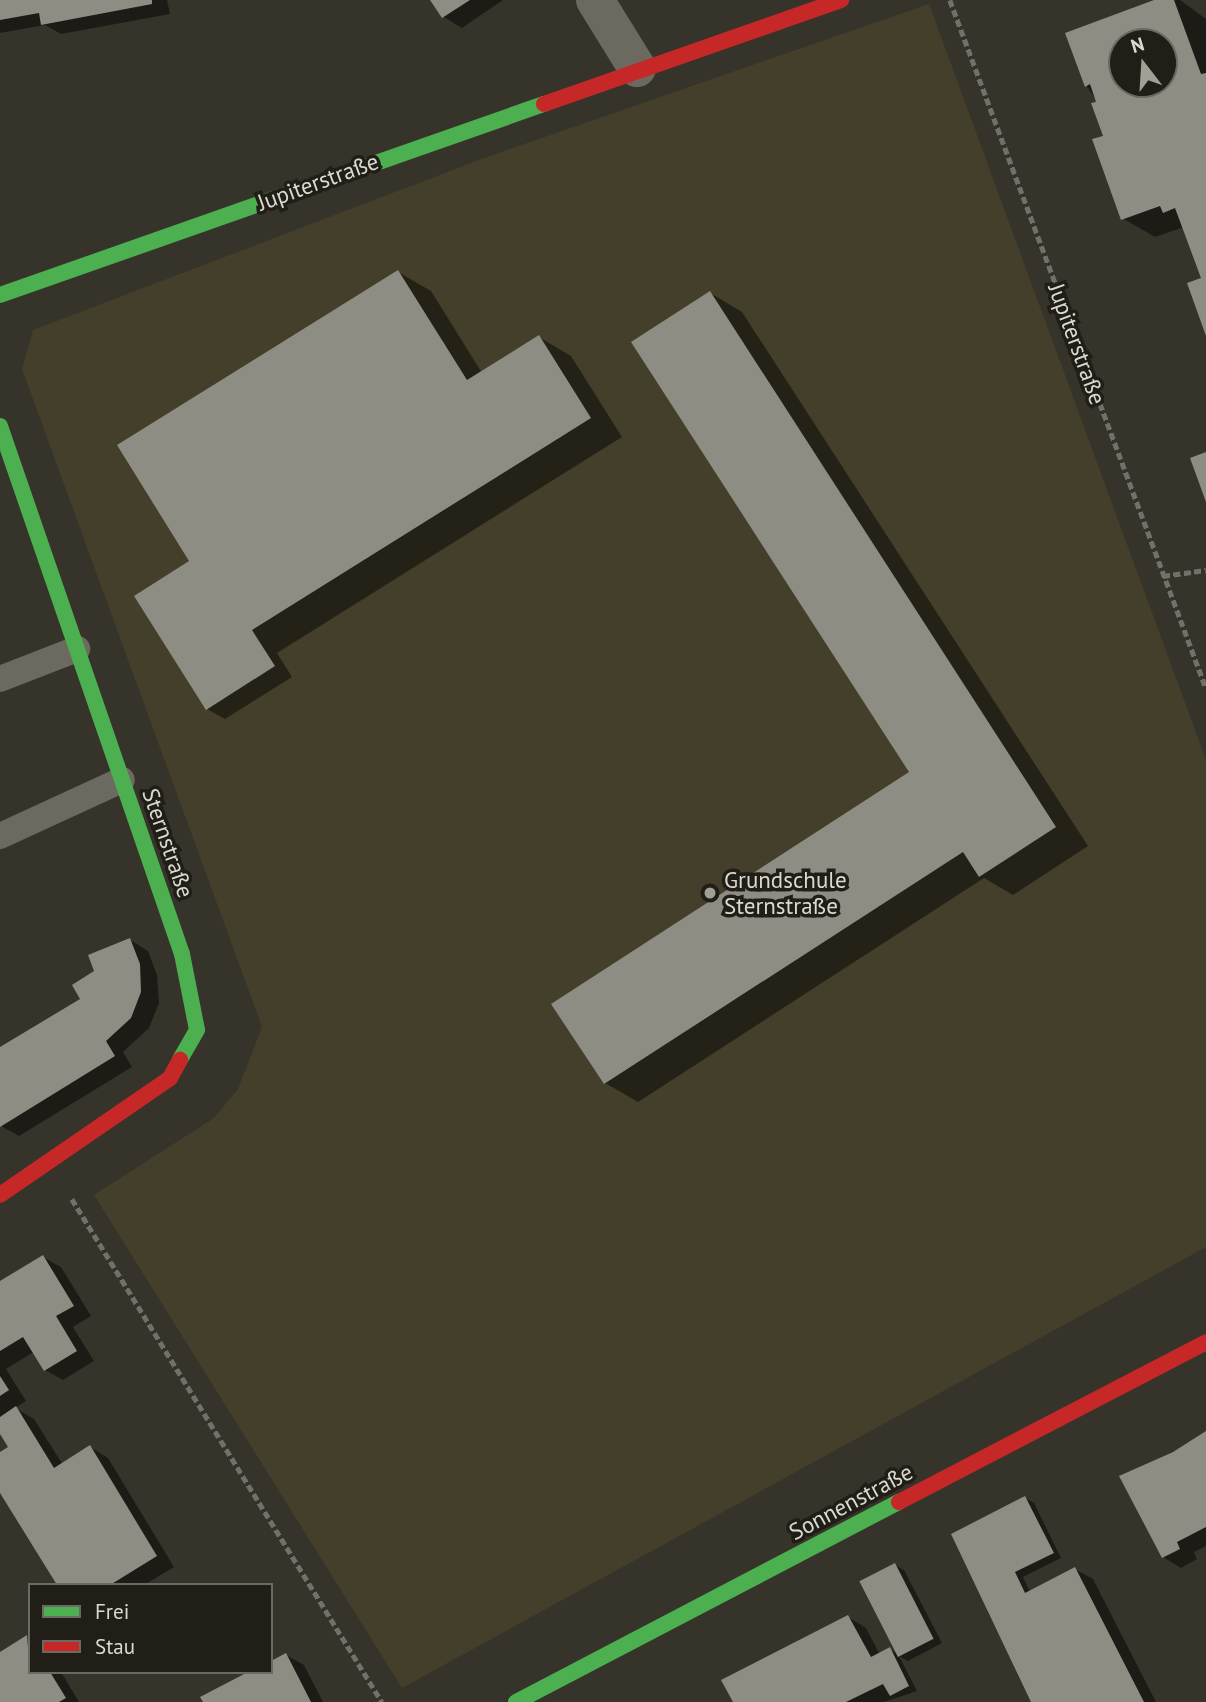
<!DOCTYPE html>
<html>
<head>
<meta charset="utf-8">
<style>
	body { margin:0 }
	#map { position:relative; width:1206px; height:1702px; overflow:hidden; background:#36342a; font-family:"PT Sans",sans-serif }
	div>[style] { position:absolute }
	.built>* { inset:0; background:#443f2a }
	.shadow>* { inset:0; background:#0007 }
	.building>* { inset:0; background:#8e8d84; transform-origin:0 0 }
	.path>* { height:4.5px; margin-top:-2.25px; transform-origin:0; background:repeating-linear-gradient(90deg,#727069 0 7px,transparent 0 10.5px) }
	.lane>* { height:26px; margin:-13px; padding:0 13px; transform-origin:13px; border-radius:13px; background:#6c6a60 }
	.street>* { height:38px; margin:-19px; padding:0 19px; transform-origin:19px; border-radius:19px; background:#6c6a60 }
	.fast>* { height:16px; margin:-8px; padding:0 8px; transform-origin:8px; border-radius:8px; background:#4caf50 }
	.jam>* { height:16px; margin:-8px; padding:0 8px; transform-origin:8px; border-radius:8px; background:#c62828 }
	.dots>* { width:19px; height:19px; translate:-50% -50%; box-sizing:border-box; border:4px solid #201e17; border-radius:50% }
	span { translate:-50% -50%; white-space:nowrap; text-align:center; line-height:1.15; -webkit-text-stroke:7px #201e17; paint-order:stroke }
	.street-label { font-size:23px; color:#dbdacf }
	.poi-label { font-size:23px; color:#dbdacf }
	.left { translate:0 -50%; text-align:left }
	.legend { position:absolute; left:28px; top:1583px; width:245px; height:91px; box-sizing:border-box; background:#201e17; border:2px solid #6b6961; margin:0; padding:9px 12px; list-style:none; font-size:21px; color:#dbdacf }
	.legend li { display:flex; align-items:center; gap:14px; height:35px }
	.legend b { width:35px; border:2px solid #6b6961 }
	.north { position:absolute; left:1108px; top:28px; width:70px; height:70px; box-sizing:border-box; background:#201e17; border:2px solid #6b6961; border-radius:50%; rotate:343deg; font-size:19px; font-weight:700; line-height:28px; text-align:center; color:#dbdacf }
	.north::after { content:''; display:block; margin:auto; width:24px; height:32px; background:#a1a095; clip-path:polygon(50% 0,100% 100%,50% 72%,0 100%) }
</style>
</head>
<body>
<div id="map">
	<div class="built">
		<i style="clip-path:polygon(929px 4px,1206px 760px,1206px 1247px,402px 1688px,94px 1195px,214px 1118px,238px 1089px,262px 1027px,22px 369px,33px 330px,487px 157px)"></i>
	</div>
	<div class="shadow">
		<i style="clip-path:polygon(0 0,167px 0,170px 14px,61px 34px,45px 25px,0 33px)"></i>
		<i style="clip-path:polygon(432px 0,503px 0,462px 28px,444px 17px)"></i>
		<i style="clip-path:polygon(evenodd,1159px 0,1180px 0,1206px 19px,1206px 331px,1203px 279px,1184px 227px,1155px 237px,1122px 218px,1098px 103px,1086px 85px,1068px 34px,1159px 0,1122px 42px,1164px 42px,1164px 84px,1122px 84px,1122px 42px)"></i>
		<i style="clip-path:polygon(398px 272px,431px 291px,482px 373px,539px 337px,571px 356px,622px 437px,277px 653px,292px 677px,225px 719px,207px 709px,189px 563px)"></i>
		<i style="clip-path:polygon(710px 293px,742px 312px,1088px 846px,1013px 895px,984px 878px,638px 1102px,605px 1083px,912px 772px)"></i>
		<i style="clip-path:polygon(130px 940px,148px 951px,157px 975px,159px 1003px,149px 1028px,123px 1052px,132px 1067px,19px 1136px,1px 1126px,0 1049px,83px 999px)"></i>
		<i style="clip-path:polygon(43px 1257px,61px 1267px,91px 1316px,73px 1327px,94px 1361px,63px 1380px,45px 1370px,34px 1352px,6px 1369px,26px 1401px,15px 1408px,34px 1419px,63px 1465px,90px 1447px,108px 1458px,174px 1567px,144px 1585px,59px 1585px,0 1489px,0 1454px,10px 1447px,0 1431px,0 1283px)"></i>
		<i style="clip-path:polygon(1206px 1436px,1206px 1546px,1194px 1552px,1197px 1559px,1181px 1568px,1163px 1557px,1122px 1476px)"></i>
		<i style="clip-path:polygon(1025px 1498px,1034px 1503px,1061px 1558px,1023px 1577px,1030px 1592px,1075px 1569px,1093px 1579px,1156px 1702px,1034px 1702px,988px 1613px)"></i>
		<i style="clip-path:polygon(895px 1565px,904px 1570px,942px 1643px,908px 1661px,899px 1656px,917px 1691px,884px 1702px,735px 1702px,848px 1617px,866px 1628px,880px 1655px,890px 1649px,899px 1655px)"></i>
		<i style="clip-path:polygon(27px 1637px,30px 1672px,61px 1672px,79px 1702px,0 1702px,0 1654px)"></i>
		<i style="clip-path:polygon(286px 1655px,304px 1665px,323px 1702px,205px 1702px,271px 1672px)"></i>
	</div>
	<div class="building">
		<i style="clip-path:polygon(0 0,152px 0,152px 4px,41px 25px,39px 13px,0 20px)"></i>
		<i style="clip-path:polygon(430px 0,470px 0,442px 18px)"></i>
		<i style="clip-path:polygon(evenodd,1154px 0,1174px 0,1201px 74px,1206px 73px,1206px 336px,1187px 283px,1201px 278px,1175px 208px,1163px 213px,1160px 206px,1121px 220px,1092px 139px,1103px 136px,1091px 103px,1096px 102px,1090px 84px,1085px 87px,1065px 33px,1154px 0,1122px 42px,1164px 42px,1164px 84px,1122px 84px,1122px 42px)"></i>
		<i style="clip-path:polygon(398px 270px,467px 380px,539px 335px,591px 418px,252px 630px,275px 666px,206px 710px,134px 596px,189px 561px,117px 445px)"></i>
		<i style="clip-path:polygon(710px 291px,1056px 827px,979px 877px,963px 852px,604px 1084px,551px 1004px,909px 772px,631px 342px)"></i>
		<i style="clip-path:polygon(1206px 452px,1206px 502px,1190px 458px)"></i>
		<i style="clip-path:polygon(130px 938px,140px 964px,141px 992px,131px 1018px,106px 1041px,115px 1056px,0 1127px,0 1047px,80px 999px,72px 985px,94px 971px,88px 955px)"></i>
		<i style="clip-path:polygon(43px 1255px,74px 1306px,56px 1316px,77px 1351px,44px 1371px,23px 1337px,0 1351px,0 1281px)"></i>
		<i style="clip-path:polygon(0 1376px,9px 1390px,0 1396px)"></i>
		<i style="clip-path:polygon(16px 1406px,54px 1468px,90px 1445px,157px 1556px,110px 1585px,57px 1585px,0 1493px,0 1452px,8px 1447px,0 1434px,0 1417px)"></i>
		<i style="clip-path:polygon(1206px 1431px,1206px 1527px,1177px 1542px,1180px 1549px,1162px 1558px,1119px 1476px,1173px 1452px)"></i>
		<i style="clip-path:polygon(1025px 1496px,1054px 1553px,1015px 1572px,1025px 1593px,1075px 1567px,1144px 1702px,1031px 1702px,951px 1534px)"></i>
		<i style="left:895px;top:1563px;width:85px;height:40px;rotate:63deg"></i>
		<i style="clip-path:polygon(848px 1615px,871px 1657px,890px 1647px,909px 1686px,890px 1696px,883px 1684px,846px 1702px,733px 1702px,721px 1680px)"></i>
		<i style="clip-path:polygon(27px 1635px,30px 1672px,50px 1672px,66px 1698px,59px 1702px,0 1702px,0 1652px)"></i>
		<i style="clip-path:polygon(286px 1653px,311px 1702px,203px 1702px,200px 1697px,248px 1672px,271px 1672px,271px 1661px)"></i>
	</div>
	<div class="path">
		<i style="left:950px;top:0;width:734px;rotate:69.59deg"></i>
		<i style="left:1163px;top:576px;width:43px;rotate:-7.9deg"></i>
		<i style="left:72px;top:1199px;width:591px;rotate:58.35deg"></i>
	</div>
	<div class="lane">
		<i style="left:0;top:679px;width:83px;rotate:-21.3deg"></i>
		<i style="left:0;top:836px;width:134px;rotate:-24.7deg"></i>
	</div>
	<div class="street">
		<i style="left:595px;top:0;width:80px;rotate:58.3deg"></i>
	</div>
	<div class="fast">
		<i style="left:0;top:295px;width:577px;rotate:-19.35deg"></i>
		<i style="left:0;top:426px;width:558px;rotate:70.98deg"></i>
		<i style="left:182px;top:954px;width:77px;rotate:78.8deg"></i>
		<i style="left:197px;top:1030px;width:34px;rotate:120deg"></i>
		<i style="left:516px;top:1702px;width:432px;rotate:-27.6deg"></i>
	</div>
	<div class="jam">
		<i style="left:544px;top:104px;width:315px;rotate:-19.3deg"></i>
		<i style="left:0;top:1195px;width:206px;rotate:-34.5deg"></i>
		<i style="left:170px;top:1078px;width:21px;rotate:-61deg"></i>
		<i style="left:899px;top:1502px;width:346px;rotate:-27.5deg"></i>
	</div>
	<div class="dots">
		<i style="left:710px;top:893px;background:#a1a095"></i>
	</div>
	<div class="street-label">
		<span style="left:318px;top:182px;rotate:-20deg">Jupiterstraße</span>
		<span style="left:1077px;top:344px;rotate:70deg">Jupiterstraße</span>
		<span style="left:168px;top:843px;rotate:71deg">Sternstraße</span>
		<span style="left:851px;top:1502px;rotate:-28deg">Sonnenstraße</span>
	</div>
	<div class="poi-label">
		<span class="left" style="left:724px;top:893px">Grundschule<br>Sternstraße</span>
	</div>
	<ul class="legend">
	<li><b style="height:9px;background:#4caf50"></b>Frei</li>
	<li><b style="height:9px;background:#c62828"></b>Stau</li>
	</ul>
	<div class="north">N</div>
</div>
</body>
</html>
